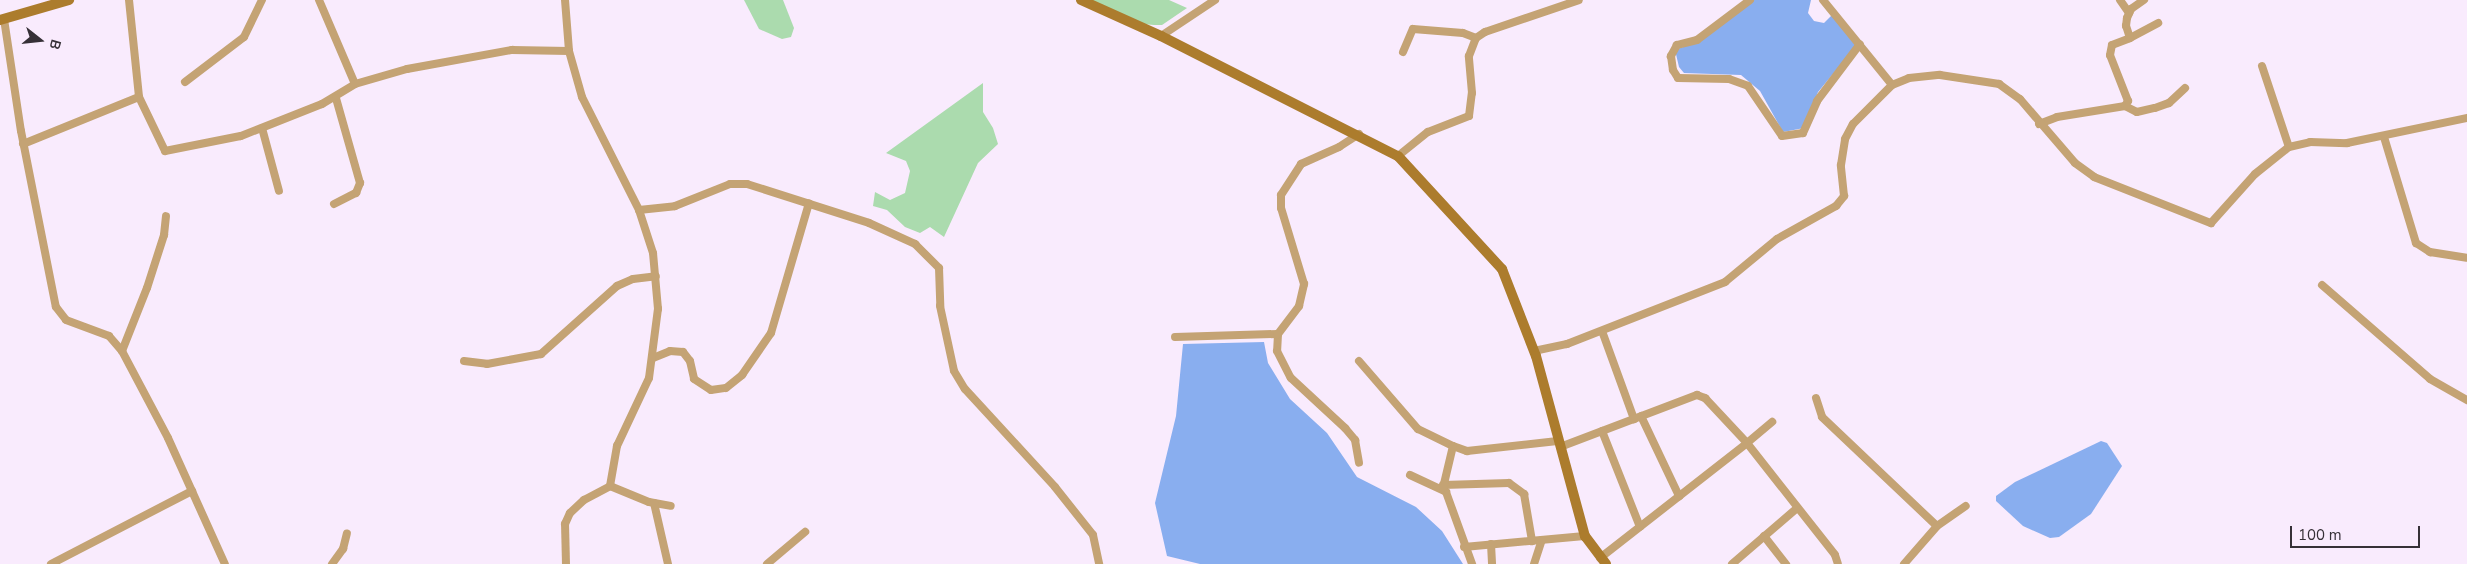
<!DOCTYPE html>
<html>
<head>
<meta charset="utf-8">
<style>
	body { margin:0 }
	#map { position:relative; width:2467px; height:564px; overflow:hidden; background:#f9ebfd; font-family:"Nunito Sans",sans-serif }
	div>[style] { position:absolute }
	.green>* { inset:0; background:#abdbae }
	.water>* { inset:0; background:#89aeef }
	.street>* { height:8px; margin:-4px; padding:0 4px; transform-origin:4px; border-radius:4px; background:#c4a374 }
	.secondary>* { height:10px; margin:-5px; padding:0 5px; transform-origin:5px; border-radius:5px; background:#ac7c2d }
	span { translate:-50% -50%; white-space:nowrap; text-align:center; line-height:1.15; -webkit-text-stroke:4.5px #f9ebfd; paint-order:stroke }
	.north { position:absolute; left:15px; top:15px; width:50px; height:50px; -webkit-text-stroke:4px #f9ebfd; paint-order:stroke; rotate:106deg; font-size:14px; font-weight:700; line-height:20px; text-align:center; color:#363037 }
	.north::after { content:''; display:block; margin:auto; width:18px; height:22px; background:#363037; clip-path:polygon(50% 0,100% 100%,50% 72%,0 100%) }
	.scale { position:absolute; left:2290px; top:526px; width:130px; height:22px; box-sizing:border-box; border:2px solid #363037; border-top:0; padding-left:6px; font-size:15px; line-height:18px; white-space:nowrap; color:#363037; -webkit-text-stroke:4px #f9ebfd; paint-order:stroke }
</style>
</head>
<body>
<div id="map">
	<div class="green">
		<i style="clip-path:polygon(744px 0,783px 0,794px 28px,791px 37px,782px 39px,759px 29px)"></i>
		<i style="clip-path:polygon(1090px 0,1169px 0,1187px 8px,1162px 25px,1154px 25px,1143px 24px)"></i>
		<i style="clip-path:polygon(983px 83px,983px 112px,993px 128px,998px 144px,978px 163px,944px 237px,930px 227px,920px 233px,905px 227px,887px 210px,873px 206px,875px 192px,890px 200px,905px 193px,910px 171px,906px 161px,886px 153px)"></i>
	</div>
	<div class="water">
		<i style="clip-path:polygon(1752px 0,1811px 0,1808px 13px,1814px 21px,1824px 23px,1832px 15px,1856px 46px,1818px 92px,1804px 128px,1783px 132px,1760px 91px,1741px 75px,1684px 73px,1679px 67px,1675px 50px,1697px 42px)"></i>
		<i style="clip-path:polygon(1264px 342px,1268px 363px,1290px 399px,1327px 433px,1357px 477px,1416px 507px,1442px 531px,1463px 564px,1200px 564px,1167px 556px,1155px 503px,1176px 416px,1183px 344px)"></i>
		<i style="clip-path:polygon(2101px 441px,2107px 443px,2122px 466px,2091px 514px,2059px 537px,2050px 538px,2023px 526px,1996px 501px,1996px 496px,2015px 482px)"></i>
	</div>
	<div class="street">
		<i style="left:129px;top:0;width:98px;rotate:84.1deg"></i>
		<i style="left:139px;top:97px;width:60px;rotate:64.3deg"></i>
		<i style="left:165px;top:151px;width:77px;rotate:-11.2deg"></i>
		<i style="left:241px;top:136px;width:87px;rotate:-21.6deg"></i>
		<i style="left:322px;top:104px;width:39px;rotate:-31deg"></i>
		<i style="left:319px;top:0;width:91px;rotate:66.8deg"></i>
		<i style="left:355px;top:84px;width:54px;rotate:-16.1deg"></i>
		<i style="left:407px;top:69px;width:107px;rotate:-10.3deg"></i>
		<i style="left:512px;top:50px;width:57px;rotate:1deg"></i>
		<i style="left:565px;top:0;width:51px;rotate:85.5deg"></i>
		<i style="left:569px;top:51px;width:48px;rotate:74.2deg"></i>
		<i style="left:582px;top:97px;width:127px;rotate:63.2deg"></i>
		<i style="left:639px;top:210px;width:36px;rotate:-6deg"></i>
		<i style="left:675px;top:206px;width:59px;rotate:-21.8deg"></i>
		<i style="left:730px;top:184px;width:17px"></i>
		<i style="left:747px;top:184px;width:128px;rotate:17.7deg"></i>
		<i style="left:869px;top:223px;width:51px;rotate:24.5deg"></i>
		<i style="left:915px;top:244px;width:34px;rotate:45deg"></i>
		<i style="left:939px;top:268px;width:38px;rotate:88deg"></i>
		<i style="left:940px;top:306px;width:66px;rotate:77.8deg"></i>
		<i style="left:954px;top:371px;width:21px;rotate:59deg"></i>
		<i style="left:965px;top:389px;width:133px;rotate:47.4deg"></i>
		<i style="left:1055px;top:487px;width:61px;rotate:51.6deg"></i>
		<i style="left:1093px;top:535px;width:30px;rotate:78deg"></i>
		<i style="left:1750px;top:0;width:66px;rotate:143deg"></i>
		<i style="left:1697px;top:40px;width:21px;rotate:166deg"></i>
		<i style="left:1677px;top:45px;width:13px;rotate:119deg"></i>
		<i style="left:1671px;top:56px;width:14px;rotate:82deg"></i>
		<i style="left:1673px;top:70px;width:9px;rotate:58deg"></i>
		<i style="left:1678px;top:78px;width:51px;rotate:1.1deg"></i>
		<i style="left:1729px;top:79px;width:20px;rotate:20deg"></i>
		<i style="left:1748px;top:86px;width:60px;rotate:55.8deg"></i>
		<i style="left:1782px;top:136px;width:21px;rotate:-8deg"></i>
		<i style="left:1803px;top:133px;width:35px;rotate:-66deg"></i>
		<i style="left:1817px;top:101px;width:71px;rotate:-53deg"></i>
		<i style="left:1823px;top:0;width:109px;rotate:50.9deg"></i>
		<i style="left:2120px;top:0;width:16px;rotate:55deg"></i>
		<i style="left:4px;top:19px;width:113px;rotate:81.4deg"></i>
		<i style="left:21px;top:131px;width:179px;rotate:78.8deg"></i>
		<i style="left:56px;top:307px;width:16px;rotate:52deg"></i>
		<i style="left:66px;top:320px;width:46px;rotate:20.4deg"></i>
		<i style="left:109px;top:336px;width:20px;rotate:49deg"></i>
		<i style="left:122px;top:351px;width:98px;rotate:62.1deg"></i>
		<i style="left:168px;top:438px;width:138px;rotate:65.7deg"></i>
		<i style="left:1161px;top:36px;width:65px;rotate:-33.7deg"></i>
		<i style="left:2130px;top:38px;width:32px;rotate:-28deg"></i>
		<i style="left:1403px;top:52px;width:25px;rotate:-67deg"></i>
		<i style="left:1413px;top:29px;width:50px;rotate:4.6deg"></i>
		<i style="left:1463px;top:33px;width:14px;rotate:21deg"></i>
		<i style="left:2262px;top:66px;width:85px;rotate:71.6deg"></i>
		<i style="left:185px;top:82px;width:74px;rotate:-37.3deg"></i>
		<i style="left:244px;top:37px;width:41px;rotate:-64.1deg"></i>
		<i style="left:2125px;top:106px;width:13px;rotate:27deg"></i>
		<i style="left:2137px;top:112px;width:18px;rotate:-13deg"></i>
		<i style="left:2155px;top:108px;width:15px;rotate:-20deg"></i>
		<i style="left:2169px;top:103px;width:22px;rotate:-43deg"></i>
		<i style="left:2039px;top:124px;width:19px;rotate:-21deg"></i>
		<i style="left:2057px;top:117px;width:69px;rotate:-9.2deg"></i>
		<i style="left:2125px;top:106px;width:6px;rotate:-59deg"></i>
		<i style="left:2128px;top:101px;width:49px;rotate:-111.4deg"></i>
		<i style="left:2110px;top:55px;width:10px;rotate:-79deg"></i>
		<i style="left:2112px;top:45px;width:19px;rotate:-21deg"></i>
		<i style="left:2130px;top:38px;width:13px;rotate:-108deg"></i>
		<i style="left:2126px;top:26px;width:8px;rotate:-83deg"></i>
		<i style="left:2127px;top:18px;width:10px;rotate:-66deg"></i>
		<i style="left:2131px;top:9px;width:16px;rotate:-35deg"></i>
		<i style="left:262px;top:128px;width:65px;rotate:74.9deg"></i>
		<i style="left:2384px;top:137px;width:111px;rotate:73.2deg"></i>
		<i style="left:2416px;top:243px;width:17px;rotate:33deg"></i>
		<i style="left:2430px;top:252px;width:37px;rotate:9deg"></i>
		<i style="left:23px;top:144px;width:125px;rotate:-22.1deg"></i>
		<i style="left:1398px;top:156px;width:38px;rotate:-39deg"></i>
		<i style="left:1428px;top:132px;width:44px;rotate:-21.3deg"></i>
		<i style="left:1469px;top:116px;width:23px;rotate:-83deg"></i>
		<i style="left:1472px;top:93px;width:37px;rotate:-95deg"></i>
		<i style="left:1469px;top:56px;width:19px;rotate:-69deg"></i>
		<i style="left:1476px;top:38px;width:11px;rotate:-34deg"></i>
		<i style="left:1485px;top:32px;width:99px;rotate:-18.8deg"></i>
		<i style="left:334px;top:204px;width:25px;rotate:-27deg"></i>
		<i style="left:356px;top:193px;width:11px;rotate:-68deg"></i>
		<i style="left:360px;top:183px;width:88px;rotate:-105.8deg"></i>
		<i style="left:2322px;top:285px;width:143px;rotate:41deg"></i>
		<i style="left:2430px;top:379px;width:43px;rotate:29.6deg"></i>
		<i style="left:1602px;top:331px;width:94px;rotate:70deg"></i>
		<i style="left:1278px;top:334px;width:17px;rotate:93deg"></i>
		<i style="left:1277px;top:351px;width:30px;rotate:63deg"></i>
		<i style="left:1291px;top:378px;width:74px;rotate:42.8deg"></i>
		<i style="left:1345px;top:428px;width:16px;rotate:50deg"></i>
		<i style="left:1355px;top:440px;width:23px;rotate:80deg"></i>
		<i style="left:1175px;top:337px;width:103px;rotate:-1.7deg"></i>
		<i style="left:1278px;top:334px;width:35px;rotate:-53deg"></i>
		<i style="left:1299px;top:306px;width:23px;rotate:-77deg"></i>
		<i style="left:1304px;top:284px;width:79px;rotate:-106.8deg"></i>
		<i style="left:1281px;top:208px;width:13px;rotate:-90deg"></i>
		<i style="left:1281px;top:195px;width:37px;rotate:-57deg"></i>
		<i style="left:1301px;top:164px;width:42px;rotate:-24.1deg"></i>
		<i style="left:1339px;top:147px;width:24px;rotate:-33deg"></i>
		<i style="left:122px;top:351px;width:68px;rotate:-68.4deg"></i>
		<i style="left:147px;top:288px;width:56px;rotate:-72.2deg"></i>
		<i style="left:164px;top:235px;width:19px;rotate:-84deg"></i>
		<i style="left:1534px;top:351px;width:34px;rotate:-12deg"></i>
		<i style="left:1567px;top:344px;width:170px;rotate:-21.4deg"></i>
		<i style="left:1725px;top:282px;width:67px;rotate:-39.6deg"></i>
		<i style="left:1777px;top:239px;width:68px;rotate:-29.2deg"></i>
		<i style="left:1836px;top:206px;width:13px;rotate:-51deg"></i>
		<i style="left:1844px;top:196px;width:31px;rotate:-96deg"></i>
		<i style="left:1841px;top:165px;width:26px;rotate:-81deg"></i>
		<i style="left:1845px;top:139px;width:17px;rotate:-62deg"></i>
		<i style="left:1853px;top:124px;width:55px;rotate:-45deg"></i>
		<i style="left:1892px;top:85px;width:18px;rotate:-22deg"></i>
		<i style="left:1909px;top:78px;width:31px;rotate:-6deg"></i>
		<i style="left:1940px;top:75px;width:60px;rotate:8.7deg"></i>
		<i style="left:1999px;top:84px;width:26px;rotate:36deg"></i>
		<i style="left:2020px;top:99px;width:84px;rotate:49.3deg"></i>
		<i style="left:2075px;top:163px;width:24px;rotate:36deg"></i>
		<i style="left:2094px;top:177px;width:126px;rotate:21.5deg"></i>
		<i style="left:2211px;top:223px;width:66px;rotate:-48.1deg"></i>
		<i style="left:2255px;top:174px;width:43px;rotate:-38.5deg"></i>
		<i style="left:2289px;top:147px;width:22px;rotate:-13deg"></i>
		<i style="left:2310px;top:142px;width:37px;rotate:2deg"></i>
		<i style="left:2347px;top:143px;width:123px;rotate:-11.8deg"></i>
		<i style="left:653px;top:358px;width:18px;rotate:-22deg"></i>
		<i style="left:670px;top:351px;width:13px;rotate:4deg"></i>
		<i style="left:683px;top:352px;width:11px;rotate:52deg"></i>
		<i style="left:690px;top:361px;width:18px;rotate:77deg"></i>
		<i style="left:694px;top:379px;width:20px;rotate:33deg"></i>
		<i style="left:711px;top:390px;width:15px;rotate:-8deg"></i>
		<i style="left:726px;top:388px;width:21px;rotate:-39deg"></i>
		<i style="left:742px;top:375px;width:51px;rotate:-55.4deg"></i>
		<i style="left:771px;top:333px;width:135px;rotate:-73.7deg"></i>
		<i style="left:464px;top:361px;width:23px;rotate:7deg"></i>
		<i style="left:487px;top:364px;width:55px;rotate:-10.5deg"></i>
		<i style="left:541px;top:354px;width:102px;rotate:-41.8deg"></i>
		<i style="left:617px;top:286px;width:17px;rotate:-24deg"></i>
		<i style="left:633px;top:279px;width:23px;rotate:-7deg"></i>
		<i style="left:1359px;top:361px;width:90px;rotate:49.1deg"></i>
		<i style="left:1418px;top:429px;width:39px;rotate:26deg"></i>
		<i style="left:1453px;top:446px;width:15px;rotate:20deg"></i>
		<i style="left:1467px;top:451px;width:91px;rotate:-6.3deg"></i>
		<i style="left:1816px;top:398px;width:20px;rotate:72deg"></i>
		<i style="left:1822px;top:417px;width:158px;rotate:43.5deg"></i>
		<i style="left:1641px;top:416px;width:89px;rotate:64.6deg"></i>
		<i style="left:1602px;top:431px;width:103px;rotate:68.4deg"></i>
		<i style="left:1560px;top:447px;width:147px;rotate:-20.8deg"></i>
		<i style="left:1697px;top:395px;width:9px;rotate:21deg"></i>
		<i style="left:1705px;top:398px;width:62px;rotate:47deg"></i>
		<i style="left:1747px;top:443px;width:33px;rotate:-40deg"></i>
		<i style="left:1410px;top:475px;width:40px;rotate:25deg"></i>
		<i style="left:1446px;top:492px;width:77px;rotate:70.1deg"></i>
		<i style="left:1443px;top:485px;width:66px;rotate:-1.7deg"></i>
		<i style="left:1509px;top:483px;width:19px;rotate:36deg"></i>
		<i style="left:1524px;top:494px;width:48px;rotate:80.3deg"></i>
		<i style="left:610px;top:486px;width:42px;rotate:22.3deg"></i>
		<i style="left:649px;top:502px;width:22px;rotate:10deg"></i>
		<i style="left:1443px;top:488px;width:43px;rotate:-76.6deg"></i>
		<i style="left:654px;top:503px;width:63px;rotate:77.1deg"></i>
		<i style="left:1764px;top:536px;width:36px;rotate:52deg"></i>
		<i style="left:1491px;top:544px;width:20px;rotate:87deg"></i>
		<i style="left:1464px;top:547px;width:121px;rotate:-5.2deg"></i>
		<i style="left:1600px;top:558px;width:187px;rotate:-38deg"></i>
		<i style="left:1747px;top:443px;width:142px;rotate:51.8deg"></i>
		<i style="left:1835px;top:555px;width:9px;rotate:72deg"></i>
		<i style="left:51px;top:564px;width:159px;rotate:-27.4deg"></i>
		<i style="left:332px;top:564px;width:19px;rotate:-54deg"></i>
		<i style="left:343px;top:549px;width:16px;rotate:-76deg"></i>
		<i style="left:566px;top:564px;width:40px;rotate:-91.4deg"></i>
		<i style="left:565px;top:524px;width:12px;rotate:-66deg"></i>
		<i style="left:570px;top:513px;width:19px;rotate:-43deg"></i>
		<i style="left:584px;top:500px;width:30px;rotate:-28deg"></i>
		<i style="left:610px;top:486px;width:41px;rotate:-80.1deg"></i>
		<i style="left:617px;top:446px;width:75px;rotate:-64.8deg"></i>
		<i style="left:649px;top:378px;width:70px;rotate:-82.6deg"></i>
		<i style="left:658px;top:309px;width:56px;rotate:-95.1deg"></i>
		<i style="left:653px;top:253px;width:45px;rotate:-108deg"></i>
		<i style="left:767px;top:564px;width:50px;rotate:-40.1deg"></i>
		<i style="left:1534px;top:564px;width:25px;rotate:-72deg"></i>
		<i style="left:1732px;top:564px;width:86px;rotate:-40.7deg"></i>
		<i style="left:1904px;top:564px;width:50px;rotate:-49deg"></i>
		<i style="left:1937px;top:526px;width:35px;rotate:-35deg"></i>
	</div>
	<div class="secondary">
		<i style="left:1081px;top:0;width:88px;rotate:24.2deg"></i>
		<i style="left:1161px;top:36px;width:266px;rotate:26.9deg"></i>
		<i style="left:1398px;top:156px;width:154px;rotate:47.4deg"></i>
		<i style="left:1502px;top:269px;width:93px;rotate:68.7deg"></i>
		<i style="left:1536px;top:356px;width:187px;rotate:74.8deg"></i>
		<i style="left:1585px;top:536px;width:35px;rotate:53deg"></i>
		<i style="left:0;top:20px;width:72px;rotate:-16.2deg"></i>
	</div>
	<div class="north">B</div>
	<div class="scale">100 m</div>
</div>
</body>
</html>
